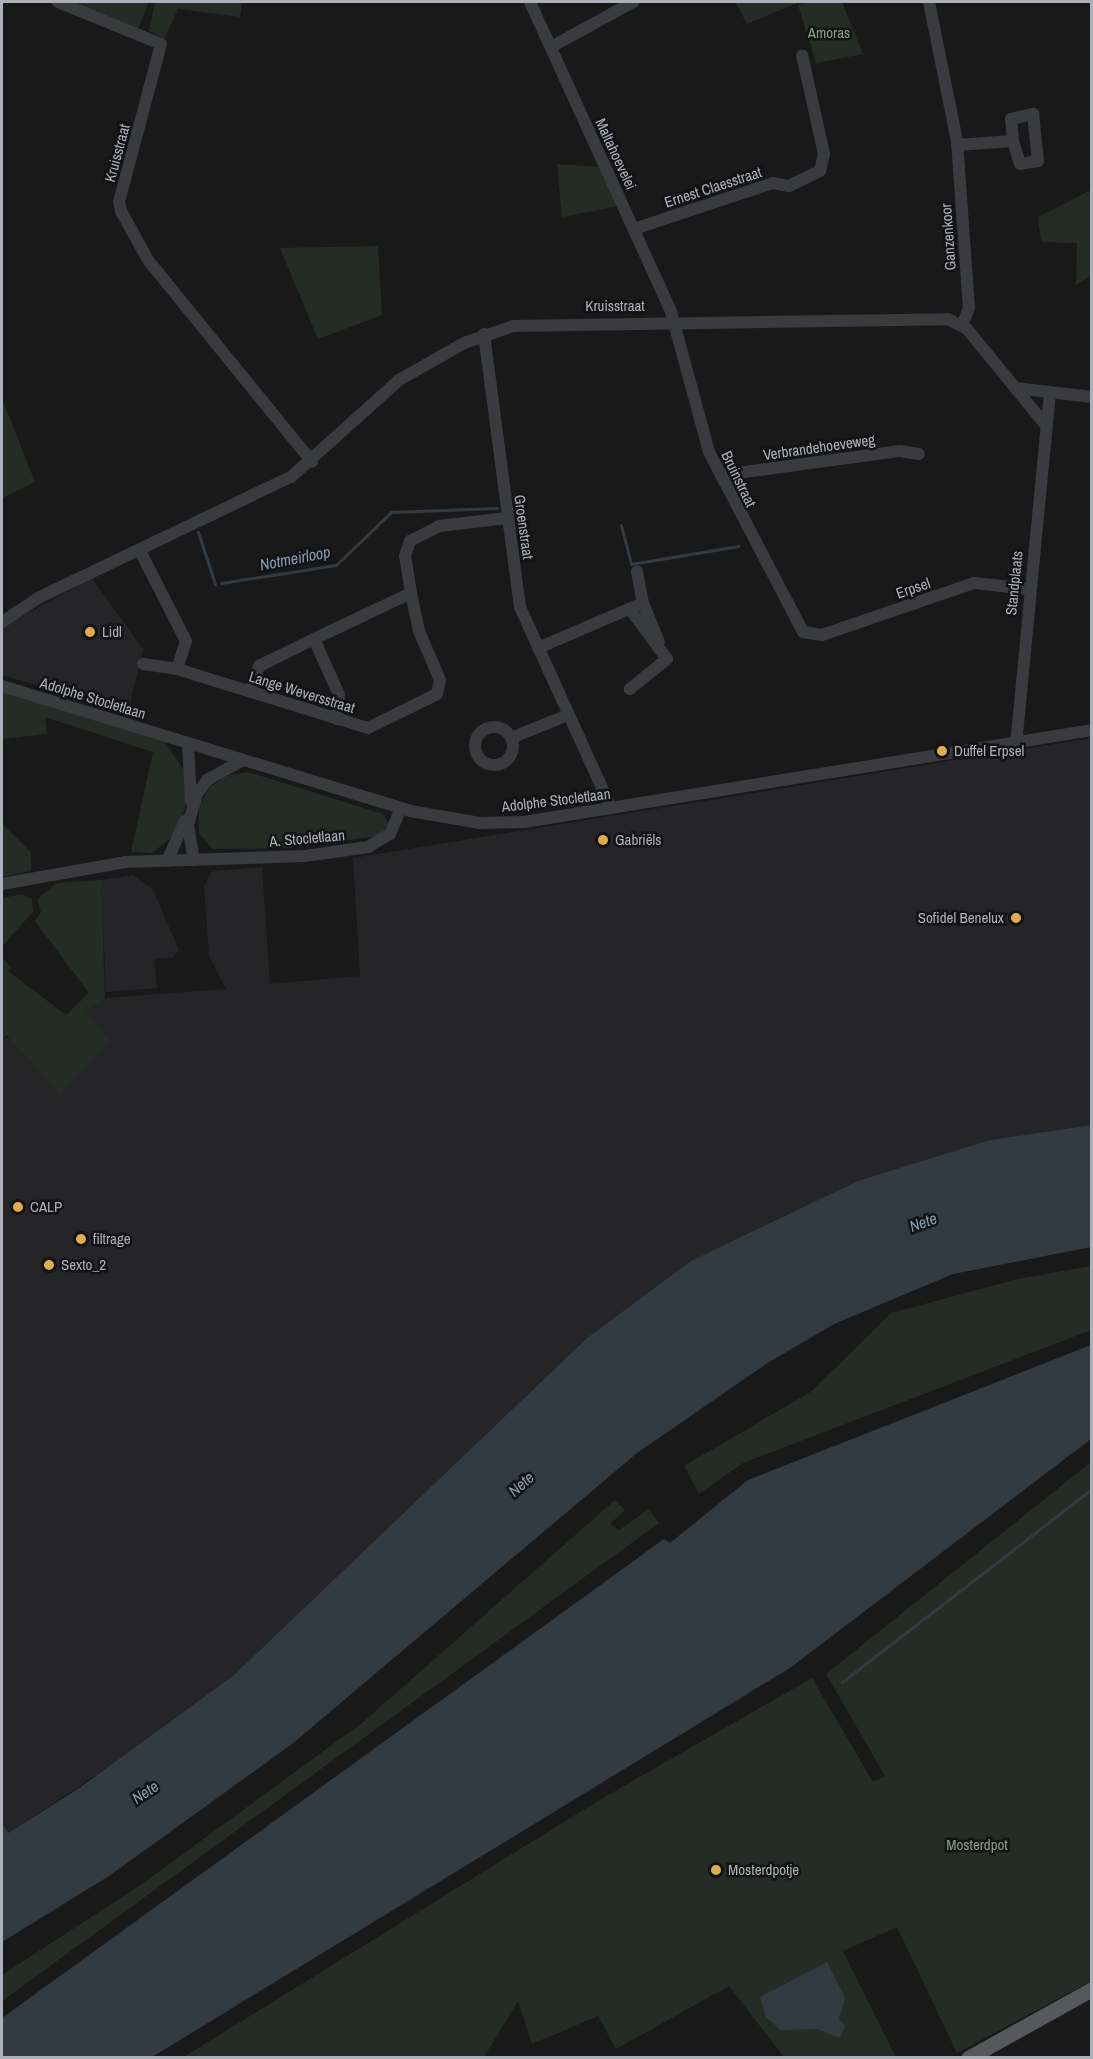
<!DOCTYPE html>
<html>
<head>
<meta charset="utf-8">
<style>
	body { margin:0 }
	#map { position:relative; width:1093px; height:2059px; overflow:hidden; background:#19191a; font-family:"Archivo Narrow",sans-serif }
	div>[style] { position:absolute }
	.built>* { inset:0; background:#252527 }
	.green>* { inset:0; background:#252c26 }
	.water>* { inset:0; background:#333b42 }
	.stream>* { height:3px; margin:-1.5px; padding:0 1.5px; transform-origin:1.5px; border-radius:1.5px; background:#333b42 }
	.minor>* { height:12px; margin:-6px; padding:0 6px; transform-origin:6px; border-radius:6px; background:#3a3b3f }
	.minor>.ring { margin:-6px; padding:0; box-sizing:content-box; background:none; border:12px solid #3a3b3f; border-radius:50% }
	.major>* { height:15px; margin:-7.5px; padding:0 7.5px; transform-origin:7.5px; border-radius:7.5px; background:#56585e }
	.dots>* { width:16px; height:16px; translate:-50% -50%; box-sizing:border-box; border:3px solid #131315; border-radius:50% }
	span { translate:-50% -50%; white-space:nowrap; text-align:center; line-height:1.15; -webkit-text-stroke:5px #131315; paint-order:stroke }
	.park-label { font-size:15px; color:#85a187 }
	.street-label { font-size:15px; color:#acb0b9 }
	.poi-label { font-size:15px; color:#acb0b9 }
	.left { translate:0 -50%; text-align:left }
	.right { translate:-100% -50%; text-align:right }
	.water-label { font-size:16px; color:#879db0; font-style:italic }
	.frame { position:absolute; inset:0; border:3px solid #acb0b9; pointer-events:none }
</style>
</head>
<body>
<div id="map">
	<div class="built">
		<i style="clip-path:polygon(92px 578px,143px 649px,128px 713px,2px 675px,2px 627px)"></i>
		<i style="clip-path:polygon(1091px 738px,1091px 1125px,990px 1140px,586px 1339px,234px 1676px,150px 1740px,8px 1833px,2px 1823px,2px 1039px,86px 1012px,105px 998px,226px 989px,209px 956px,204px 886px,212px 871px,262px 867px,270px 984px,360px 976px,353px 858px)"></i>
		<i style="clip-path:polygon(133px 875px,153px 890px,179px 950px,172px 958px,154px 959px,157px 988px,106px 992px,101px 880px)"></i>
	</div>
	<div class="green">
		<i style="clip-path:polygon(70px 2px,149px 2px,138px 29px)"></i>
		<i style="clip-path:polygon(155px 2px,242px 2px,240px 17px,178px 9px,164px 39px,149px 31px)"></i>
		<i style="clip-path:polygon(735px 2px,800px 2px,747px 24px)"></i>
		<i style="clip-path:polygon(806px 2px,842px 2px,863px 54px,816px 63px,798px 5px)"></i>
		<i style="clip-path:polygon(557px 164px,600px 167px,619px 206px,562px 217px)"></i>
		<i style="clip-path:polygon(1091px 190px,1090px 276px,1076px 285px,1077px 243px,1041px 242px,1038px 217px)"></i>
		<i style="clip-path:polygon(378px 246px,382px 315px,318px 339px,280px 248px)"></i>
		<i style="clip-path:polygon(3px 401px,35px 482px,2px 498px,2px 402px)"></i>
		<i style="clip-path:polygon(2px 692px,165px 742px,188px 777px,189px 795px,177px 833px,152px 853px,131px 852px,153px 752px,45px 717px,47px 734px,2px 739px)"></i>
		<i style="clip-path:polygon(248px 772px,383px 814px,389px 824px,379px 836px,287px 848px,213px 849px,199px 834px,199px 806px,210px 787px,226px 776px)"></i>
		<i style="clip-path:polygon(2px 824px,31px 852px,31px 871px,2px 877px)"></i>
		<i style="clip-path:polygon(101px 880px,105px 998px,86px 1012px,110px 1041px,60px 1094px,7px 1035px,2px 1039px,2px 957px,12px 968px,8px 971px,66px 1015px,89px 993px,35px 921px,41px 912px,37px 899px,57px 883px)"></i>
		<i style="clip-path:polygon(22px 894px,32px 899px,33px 912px,2px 946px,2px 898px)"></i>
		<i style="clip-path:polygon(1091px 1266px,1091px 1330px,743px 1463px,699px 1494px,684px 1466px,812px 1391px,891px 1313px,1018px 1279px)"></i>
		<i style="clip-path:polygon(1091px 1462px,1091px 1981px,957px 2053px,897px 1927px,843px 1951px,896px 2057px,784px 2057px,729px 1986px,616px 2049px,598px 2016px,532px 2044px,518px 2001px,484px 2057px,182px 2058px,598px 1801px,812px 1678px,873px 1782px,885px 1776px,826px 1674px)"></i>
		<i style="clip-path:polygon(615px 1500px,625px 1510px,610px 1524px,619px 1530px,649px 1509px,659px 1523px,2px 2001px,2px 1975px,142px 1884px,362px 1723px)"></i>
	</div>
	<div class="water">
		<i style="clip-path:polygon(1091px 1125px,1091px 1247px,953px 1274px,834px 1324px,766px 1364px,637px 1453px,292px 1744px,109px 1876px,2px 1942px,2px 1823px,8px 1833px,78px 1789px,233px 1676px,586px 1339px,691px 1261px,858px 1181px,990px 1140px)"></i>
		<i style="clip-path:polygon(1091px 1345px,1091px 1439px,790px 1668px,152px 2057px,2px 2057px,2px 2018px,664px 1539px,670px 1543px,748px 1480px)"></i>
		<i style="clip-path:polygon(827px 1962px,845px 1998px,839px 2019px,845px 2026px,840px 2038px,817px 2029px,781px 2030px,766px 2017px,760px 1997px)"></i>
	</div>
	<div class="stream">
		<i style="left:621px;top:525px;width:40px;rotate:75.6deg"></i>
		<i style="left:631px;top:564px;width:109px;rotate:-9.5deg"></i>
		<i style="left:198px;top:532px;width:55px;rotate:71.9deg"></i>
		<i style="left:221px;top:583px;width:116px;rotate:-8.9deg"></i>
		<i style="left:336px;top:565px;width:76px;rotate:-43.9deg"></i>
		<i style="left:391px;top:512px;width:106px;rotate:-2.2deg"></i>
		<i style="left:842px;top:1682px;width:316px;rotate:-37.7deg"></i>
	</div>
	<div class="minor">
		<i style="left:58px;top:2px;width:111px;rotate:22.2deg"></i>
		<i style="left:161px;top:44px;width:163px;rotate:104.9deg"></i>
		<i style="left:119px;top:202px;width:9px;rotate:77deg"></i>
		<i style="left:121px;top:211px;width:56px;rotate:61.1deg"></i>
		<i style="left:148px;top:260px;width:260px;rotate:50.9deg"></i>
		<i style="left:530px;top:2px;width:341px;rotate:65.5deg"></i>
		<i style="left:671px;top:312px;width:145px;rotate:74.8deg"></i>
		<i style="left:709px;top:452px;width:203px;rotate:62.4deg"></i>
		<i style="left:803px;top:632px;width:19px;rotate:9deg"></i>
		<i style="left:822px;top:635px;width:161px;rotate:-18.9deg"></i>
		<i style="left:974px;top:583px;width:54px;rotate:6.3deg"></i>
		<i style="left:929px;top:2px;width:142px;rotate:78.6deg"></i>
		<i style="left:957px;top:141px;width:167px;rotate:85.9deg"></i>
		<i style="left:969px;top:308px;width:18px;rotate:112deg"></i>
		<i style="left:551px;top:47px;width:94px;rotate:-28.8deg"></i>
		<i style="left:957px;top:145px;width:56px;rotate:-4.1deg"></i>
		<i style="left:1013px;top:141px;width:22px;rotate:-95deg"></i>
		<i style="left:1011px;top:119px;width:23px;rotate:-13deg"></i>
		<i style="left:1033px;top:114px;width:47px;rotate:83.9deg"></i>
		<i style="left:1038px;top:161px;width:18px;rotate:171deg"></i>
		<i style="left:1020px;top:164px;width:24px;rotate:-107deg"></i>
		<i style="left:634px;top:229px;width:146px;rotate:-18.3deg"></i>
		<i style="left:773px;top:183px;width:16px;rotate:11deg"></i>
		<i style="left:789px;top:186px;width:34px;rotate:-26deg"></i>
		<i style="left:820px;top:171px;width:17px;rotate:-77deg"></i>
		<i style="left:824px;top:154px;width:101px;rotate:-102.5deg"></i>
		<i style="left:484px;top:334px;width:275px;rotate:82.5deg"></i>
		<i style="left:520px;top:607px;width:221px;rotate:65.6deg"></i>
		<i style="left:1015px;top:388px;width:78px;rotate:6.7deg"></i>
		<i style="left:722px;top:475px;width:180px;rotate:-7.7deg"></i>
		<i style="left:900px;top:451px;width:19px;rotate:9deg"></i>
		<i style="left:140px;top:551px;width:101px;rotate:62.9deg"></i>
		<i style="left:186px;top:641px;width:29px;rotate:108deg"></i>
		<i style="left:643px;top:603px;width:42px;rotate:67.7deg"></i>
		<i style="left:630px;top:609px;width:62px;rotate:53.5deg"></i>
		<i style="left:667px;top:659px;width:48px;rotate:141deg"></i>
		<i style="left:2px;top:622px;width:45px;rotate:-33.3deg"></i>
		<i style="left:40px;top:597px;width:278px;rotate:-25.6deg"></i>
		<i style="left:291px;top:477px;width:145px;rotate:-41.9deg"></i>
		<i style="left:399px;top:380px;width:75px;rotate:-29.6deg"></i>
		<i style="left:464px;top:343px;width:52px;rotate:-19.1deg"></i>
		<i style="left:513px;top:326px;width:435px;rotate:-0.9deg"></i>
		<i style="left:948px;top:319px;width:21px;rotate:28deg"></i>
		<i style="left:967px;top:329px;width:122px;rotate:50.7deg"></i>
		<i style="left:314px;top:639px;width:107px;rotate:-25.4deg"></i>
		<i style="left:538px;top:648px;width:114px;rotate:-23.2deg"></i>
		<i style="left:643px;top:603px;width:32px;rotate:-101deg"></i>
		<i style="left:143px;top:664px;width:34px;rotate:8deg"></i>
		<i style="left:177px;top:669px;width:200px;rotate:17.2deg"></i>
		<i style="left:368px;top:728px;width:77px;rotate:-26.2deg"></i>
		<i style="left:437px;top:694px;width:14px;rotate:-78deg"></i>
		<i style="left:440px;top:680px;width:53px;rotate:-113.2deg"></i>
		<i style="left:419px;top:631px;width:39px;rotate:-102deg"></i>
		<i style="left:411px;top:593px;width:37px;rotate:-99deg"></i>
		<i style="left:405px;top:556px;width:16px;rotate:-72deg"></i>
		<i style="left:410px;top:541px;width:33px;rotate:-27deg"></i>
		<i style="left:439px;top:526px;width:69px;rotate:-6.6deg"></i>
		<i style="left:2px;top:686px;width:427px;rotate:17deg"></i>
		<i style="left:410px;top:811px;width:71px;rotate:9.7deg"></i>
		<i style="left:480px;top:823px;width:44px;rotate:-1.3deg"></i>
		<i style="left:524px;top:822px;width:575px;rotate:-9.2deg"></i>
		<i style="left:250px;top:691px;width:27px;rotate:-70deg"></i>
		<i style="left:259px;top:666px;width:61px;rotate:-26.1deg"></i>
		<i style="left:314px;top:639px;width:61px;rotate:65.9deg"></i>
		<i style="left:339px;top:695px;width:24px;rotate:95deg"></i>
		<i class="ring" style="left:475px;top:727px;width:26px;height:26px"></i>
		<i style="left:511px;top:738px;width:61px;rotate:-22deg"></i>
		<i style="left:188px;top:743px;width:58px;rotate:87deg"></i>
		<i style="left:1016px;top:745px;width:354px;rotate:-84.5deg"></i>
		<i style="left:194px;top:860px;width:36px;rotate:-100deg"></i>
		<i style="left:188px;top:825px;width:32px;rotate:-74deg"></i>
		<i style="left:197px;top:794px;width:17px;rotate:-54deg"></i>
		<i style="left:207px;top:780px;width:41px;rotate:-29.1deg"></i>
		<i style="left:167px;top:861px;width:44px;rotate:-65.8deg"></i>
		<i style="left:2px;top:884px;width:125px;rotate:-10.1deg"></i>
		<i style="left:125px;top:862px;width:180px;rotate:-1.9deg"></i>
		<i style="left:305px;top:856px;width:64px;rotate:-8.1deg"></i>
		<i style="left:368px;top:847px;width:26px;rotate:-31deg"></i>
		<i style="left:390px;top:834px;width:28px;rotate:-67deg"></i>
	</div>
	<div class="major">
		<i style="left:968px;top:2058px;width:142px;rotate:-29.1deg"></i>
	</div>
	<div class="dots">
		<i style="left:90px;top:632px;background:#dfad4b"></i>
		<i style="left:942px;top:751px;background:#dfad4b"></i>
		<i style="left:603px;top:840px;background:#dfad4b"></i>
		<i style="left:1016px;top:918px;background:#dfad4b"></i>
		<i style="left:18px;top:1207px;background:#dfad4b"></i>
		<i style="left:81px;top:1239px;background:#dfad4b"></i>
		<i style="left:49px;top:1265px;background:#dfad4b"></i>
		<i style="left:716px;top:1870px;background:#dfad4b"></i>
	</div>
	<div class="park-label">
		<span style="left:829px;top:33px">Amoras</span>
		<span style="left:977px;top:1845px">Mosterdpot</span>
	</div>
	<div class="street-label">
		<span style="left:117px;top:153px;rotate:-75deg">Kruisstraat</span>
		<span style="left:616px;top:154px;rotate:65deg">Maltahoevelei</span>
		<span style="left:713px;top:187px;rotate:-18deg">Ernest Claesstraat</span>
		<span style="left:948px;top:237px;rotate:-94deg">Ganzenkoor</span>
		<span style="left:615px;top:306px">Kruisstraat</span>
		<span style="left:819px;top:447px;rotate:-8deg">Verbrandehoeveweg</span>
		<span style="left:739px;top:479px;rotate:64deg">Bruinstraat</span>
		<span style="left:524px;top:527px;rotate:82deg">Groenstraat</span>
		<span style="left:1014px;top:583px;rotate:-84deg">Standplaats</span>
		<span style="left:913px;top:588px;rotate:-19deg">Erpsel</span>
		<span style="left:302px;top:692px;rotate:17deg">Lange Weversstraat</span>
		<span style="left:93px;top:698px;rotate:17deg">Adolphe Stocletlaan</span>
		<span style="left:556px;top:800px;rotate:-7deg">Adolphe Stocletlaan</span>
		<span style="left:307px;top:838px;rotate:-5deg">A. Stocletlaan</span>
	</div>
	<div class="poi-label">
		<span class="left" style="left:102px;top:632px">Lidl</span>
		<span class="left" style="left:954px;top:751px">Duffel Erpsel</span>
		<span class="left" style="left:615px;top:840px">Gabriëls</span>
		<span class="right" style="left:1004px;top:918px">Sofidel Benelux</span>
		<span class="left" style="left:30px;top:1207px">CALP</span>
		<span class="left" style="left:93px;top:1239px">filtrage</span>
		<span class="left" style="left:61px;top:1265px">Sexto_2</span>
		<span class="left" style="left:728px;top:1870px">Mosterdpotje</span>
	</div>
	<div class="water-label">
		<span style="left:295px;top:558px;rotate:-11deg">Notmeirloop</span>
		<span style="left:923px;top:1222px;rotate:-20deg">Nete</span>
		<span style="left:521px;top:1484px;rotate:-42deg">Nete</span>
		<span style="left:145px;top:1792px;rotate:-34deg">Nete</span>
	</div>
	<div class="frame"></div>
</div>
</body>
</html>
